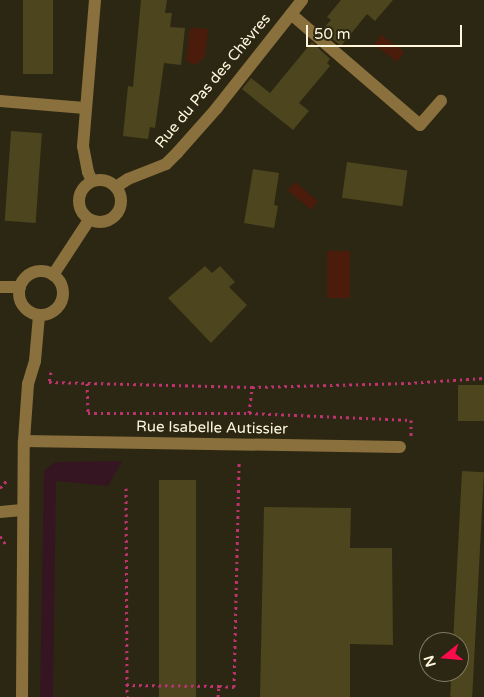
<!DOCTYPE html>
<html>
<head>
<meta charset="utf-8">
<style>
	body { margin:0 }
	#map { position:relative; width:484px; height:697px; overflow:hidden; background:#2c2712; font-family:"Varela Round",sans-serif }
	div>[style] { position:absolute }
	.green>* { inset:0; background:#361522 }
	.water>* { inset:0; background:#4b1c0c; transform-origin:0 0 }
	.building>* { inset:0; background:#4d451e; transform-origin:0 0 }
	.path>* { height:3px; margin-top:-1.5px; transform-origin:0; background:repeating-linear-gradient(90deg,#be326f 0 2.5px,transparent 0 6.5px) }
	.minor>* { height:12px; margin:-6px; padding:0 6px; transform-origin:6px; border-radius:6px; background:#8a703d }
	.minor>.ring { margin:-6px; padding:0; box-sizing:content-box; background:none; border:12px solid #8a703d; border-radius:50% }
	span { translate:-50% -50%; white-space:nowrap; text-align:center; line-height:1.15; -webkit-text-stroke:4.5px #2c2712; paint-order:stroke }
	.street-label { font-size:15px; color:#fff6dd }
	.north { position:absolute; left:419px; top:632px; width:50px; height:50px; box-sizing:border-box; background:#2c2712; border:1px solid #807a63; border-radius:50%; rotate:253deg; font-size:14px; font-weight:700; line-height:20px; text-align:center; color:#fff6dd }
	.north::after { content:''; display:block; margin:auto; width:18px; height:22px; background:#fd0b4d; clip-path:polygon(50% 0,100% 100%,50% 72%,0 100%) }
	.scale { position:absolute; left:306px; top:25px; width:156px; height:22px; box-sizing:border-box; border:2px solid #fff6dd; border-top:0; padding-left:6px; font-size:15px; line-height:18px; white-space:nowrap; color:#fff6dd; -webkit-text-stroke:4px #2c2712; paint-order:stroke }
</style>
</head>
<body>
<div id="map">
	<div class="green">
		<i style="clip-path:polygon(122px 461px,108px 486px,56px 481px,53px 697px,40px 697px,44px 471px,55px 462px)"></i>
	</div>
	<div class="water">
		<i style="clip-path:polygon(190px 28px,208px 29px,205px 56px,196px 65px,186px 61px)"></i>
		<i style="left:381px;top:35px;width:29px;height:12px;rotate:36deg"></i>
		<i style="left:295px;top:182px;width:30px;height:11px;rotate:40deg"></i>
		<i style="left:327px;top:251px;width:23px;height:47px"></i>
	</div>
	<div class="building">
		<i style="left:23px;top:0;width:30px;height:74px"></i>
		<i style="clip-path:polygon(141px 0,167px 0,165px 13px,172px 13px,170px 27px,185px 28px,181px 65px,164px 63px,155px 128px,150px 127px,148px 139px,123px 136px,128px 86px,133px 87px)"></i>
		<i style="clip-path:polygon(341px 0,393px 0,375px 21px,367px 14px,341px 46px,322px 30px,331px 20px,327px 17px)"></i>
		<i style="clip-path:polygon(312px 42px,330px 59px,327px 63px,330px 66px,299px 103px,309px 111px,293px 130px,242px 89px,251px 78px,270px 93px)"></i>
		<i style="left:11px;top:131px;width:31px;height:90px;rotate:4deg"></i>
		<i style="left:347px;top:162px;width:61px;height:36px;rotate:8deg"></i>
		<i style="clip-path:polygon(253px 169px,279px 173px,274px 205px,278px 206px,274px 228px,244px 223px)"></i>
		<i style="clip-path:polygon(205px 266px,212px 273px,220px 266px,235px 282px,229px 287px,247px 305px,211px 343px,168px 298px)"></i>
		<i style="left:484px;top:385px;width:36px;height:26px;rotate:90deg"></i>
		<i style="left:462px;top:471px;width:22px;height:226px;rotate:3deg"></i>
		<i style="left:159px;top:480px;width:37px;height:217px"></i>
		<i style="clip-path:polygon(264px 507px,351px 508px,350px 548px,392px 548px,393px 645px,350px 644px,350px 697px,260px 697px)"></i>
	</div>
	<div class="path">
		<i style="left:51px;top:372px;width:10px;rotate:101deg"></i>
		<i style="left:49px;top:382px;width:203px;rotate:1.4deg"></i>
		<i style="left:252px;top:387px;width:156px;rotate:-1.5deg"></i>
		<i style="left:408px;top:383px;width:76px;rotate:-3.8deg"></i>
		<i style="left:87px;top:383px;width:30px;rotate:88deg"></i>
		<i style="left:88px;top:413px;width:161px"></i>
		<i style="left:249px;top:413px;width:162px;rotate:2.5deg"></i>
		<i style="left:411px;top:420px;width:16px;rotate:90deg"></i>
		<i style="left:249px;top:413px;width:26px;rotate:-83deg"></i>
		<i style="left:0;top:488px;width:12px;rotate:-48deg"></i>
		<i style="left:126px;top:488px;width:209px;rotate:89.7deg"></i>
		<i style="left:0;top:536px;width:11px;rotate:56deg"></i>
		<i style="left:126px;top:685px;width:93px;rotate:0.6deg"></i>
		<i style="left:218px;top:697px;width:11px;rotate:-85deg"></i>
		<i style="left:219px;top:686px;width:15px;rotate:4deg"></i>
		<i style="left:234px;top:687px;width:224px;rotate:-88.7deg"></i>
	</div>
	<div class="minor">
		<i style="left:291px;top:14px;width:170px;rotate:40.7deg"></i>
		<i style="left:420px;top:125px;width:32px;rotate:-49deg"></i>
		<i style="left:0;top:101px;width:85px;rotate:4.7deg"></i>
		<i class="ring" style="left:79px;top:180px;width:30px;height:30px"></i>
		<i style="left:92px;top:181px;width:10px;rotate:-114deg"></i>
		<i style="left:88px;top:172px;width:26px;rotate:-101deg"></i>
		<i style="left:83px;top:146px;width:146px;rotate:-85.3deg"></i>
		<i style="left:116px;top:187px;width:14px;rotate:-34deg"></i>
		<i style="left:128px;top:179px;width:41px;rotate:-21.5deg"></i>
		<i style="left:166px;top:164px;width:16px;rotate:-45deg"></i>
		<i style="left:177px;top:153px;width:59px;rotate:-48.4deg"></i>
		<i style="left:216px;top:109px;width:139px;rotate:-51.7deg"></i>
		<i class="ring" style="left:19px;top:271px;width:32px;height:32px"></i>
		<i style="left:53px;top:275px;width:66px;rotate:-56.8deg"></i>
		<i style="left:0;top:287px;width:20px"></i>
		<i style="left:24px;top:441px;width:376px;rotate:0.9deg"></i>
		<i style="left:0;top:512px;width:22px;rotate:-5deg"></i>
		<i style="left:22px;top:697px;width:256px;rotate:-89.6deg"></i>
		<i style="left:24px;top:441px;width:57px;rotate:-86deg"></i>
		<i style="left:28px;top:384px;width:24px;rotate:-73deg"></i>
		<i style="left:35px;top:361px;width:46px;rotate:-85deg"></i>
	</div>
	<div class="street-label">
		<span style="left:213px;top:81px;rotate:-50deg">Rue du Pas des Chèvres</span>
		<span style="left:212px;top:428px;rotate:1deg">Rue Isabelle Autissier</span>
	</div>
	<div class="north">N</div>
	<div class="scale">50 m</div>
</div>
</body>
</html>
